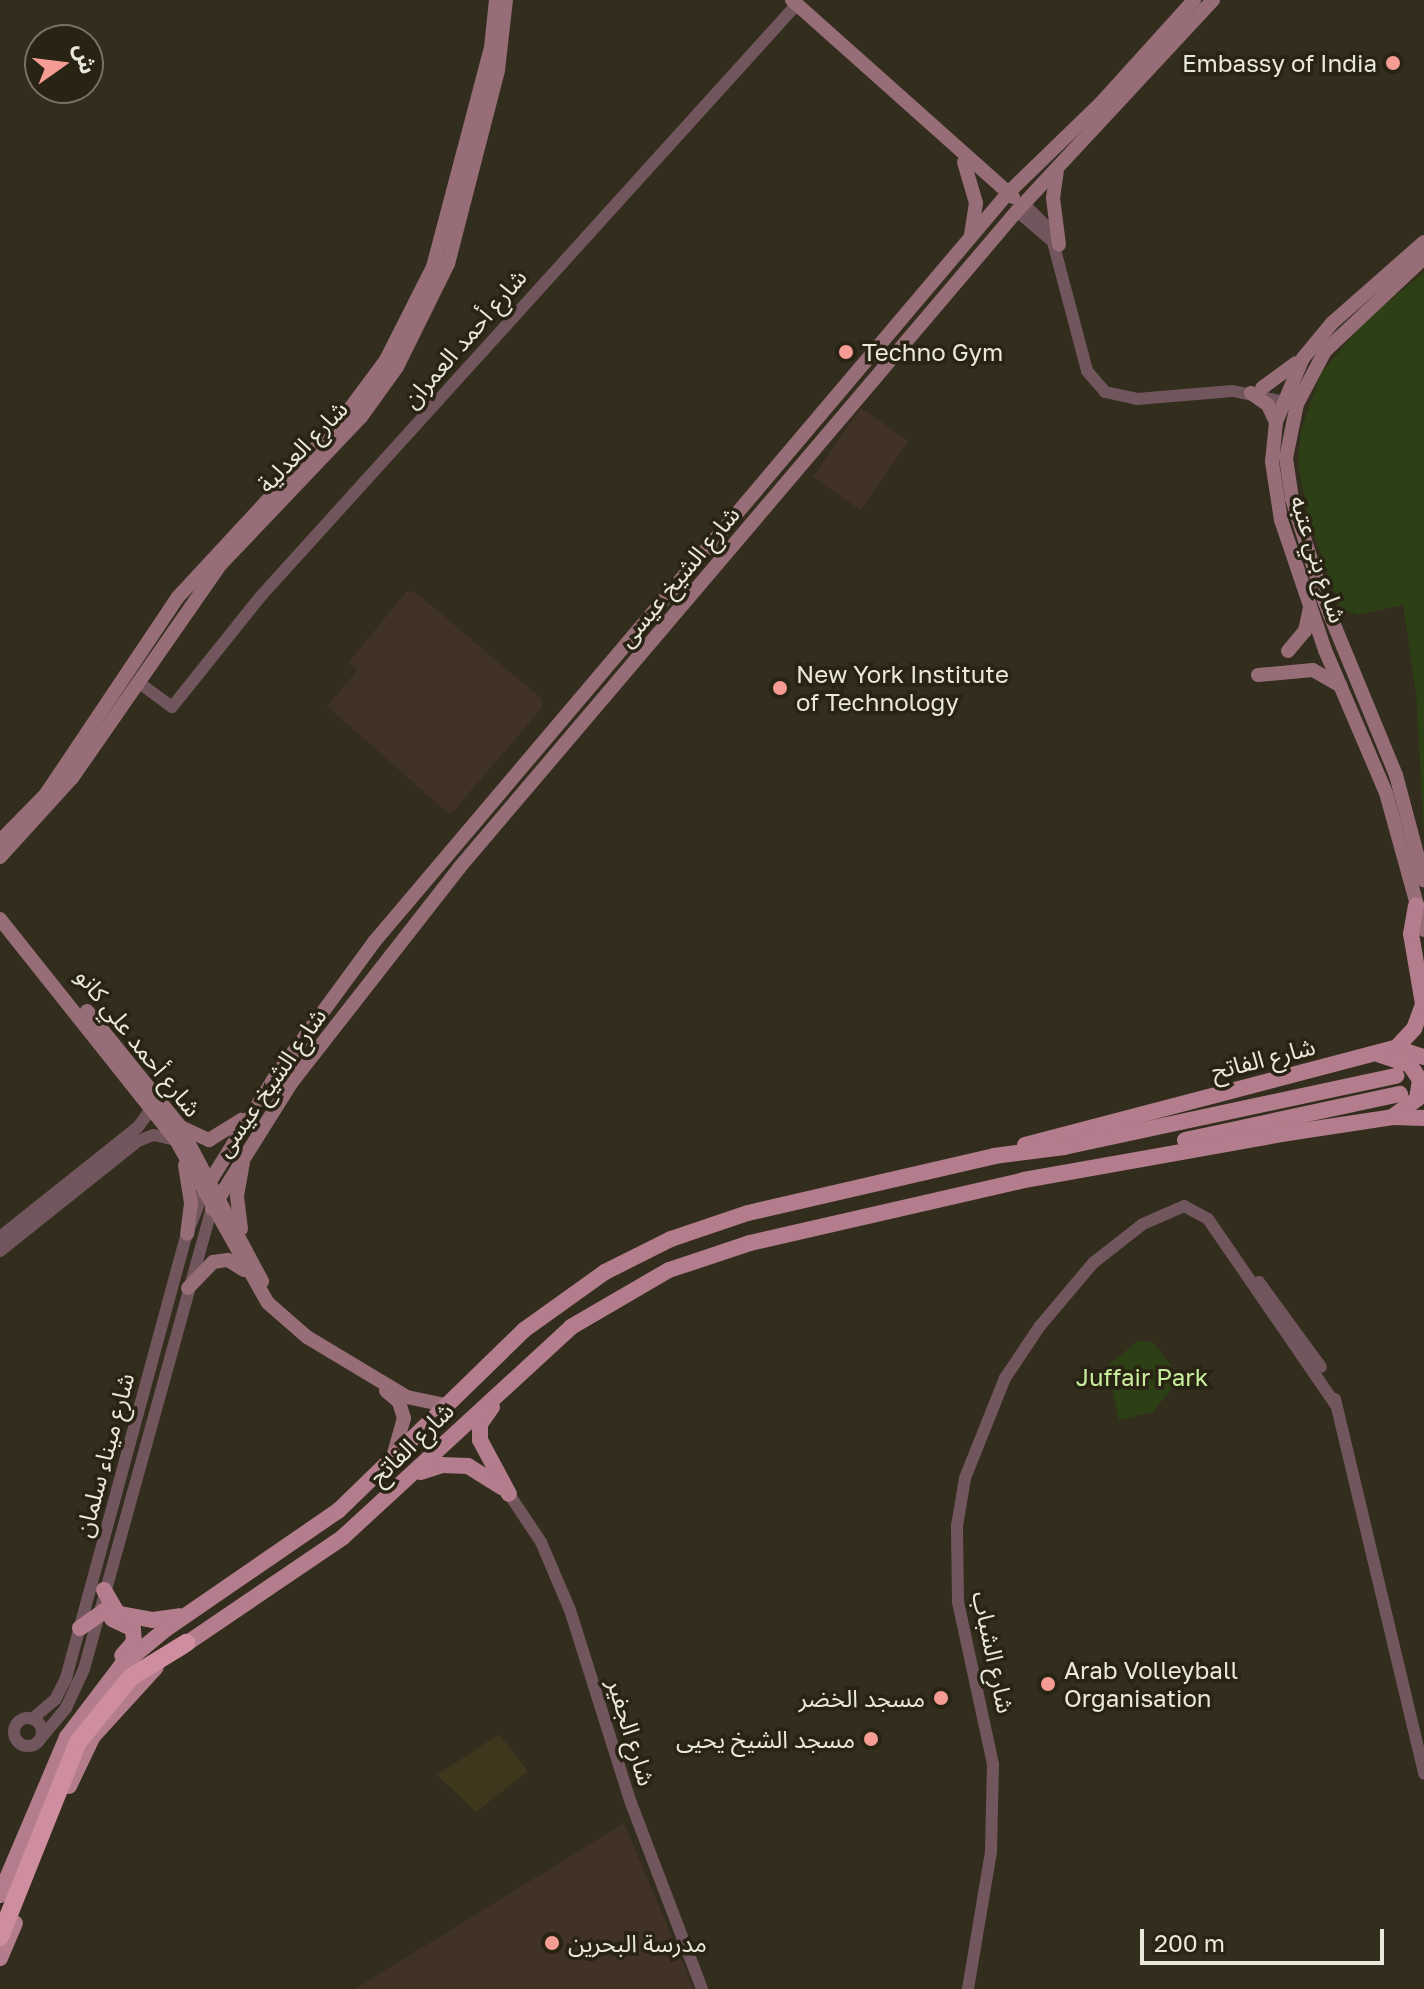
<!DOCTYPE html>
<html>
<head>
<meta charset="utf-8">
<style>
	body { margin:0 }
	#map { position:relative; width:1424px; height:1989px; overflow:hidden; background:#322d1c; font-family:"Golos Text","Noto Sans Arabic",sans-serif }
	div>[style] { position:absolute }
	.built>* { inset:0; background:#3e371e }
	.education>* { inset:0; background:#403225; transform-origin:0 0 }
	.green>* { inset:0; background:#2d3f14 }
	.tertiary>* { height:12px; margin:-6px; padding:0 6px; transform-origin:6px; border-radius:6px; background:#72565e }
	.tertiary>.ring { margin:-6px; padding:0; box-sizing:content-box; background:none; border:12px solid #72565e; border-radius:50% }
	.secondary>* { height:14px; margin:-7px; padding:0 7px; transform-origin:7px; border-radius:7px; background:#976d78 }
	.primary>* { height:16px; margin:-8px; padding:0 8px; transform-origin:8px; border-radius:8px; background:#b47d8d }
	.motorway>* { height:18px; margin:-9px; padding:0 9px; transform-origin:9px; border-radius:9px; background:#cf8da0 }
	.dots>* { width:22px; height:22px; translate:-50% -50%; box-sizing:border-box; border:4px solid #282312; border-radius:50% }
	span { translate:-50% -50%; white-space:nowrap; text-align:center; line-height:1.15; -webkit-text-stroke:7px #282312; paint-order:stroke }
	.poi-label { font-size:24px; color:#eae7dc }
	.right { translate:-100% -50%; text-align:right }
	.left { translate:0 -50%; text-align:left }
	.street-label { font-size:24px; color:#eae7dc }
	.park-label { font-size:24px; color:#c8ee9d }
	.north { position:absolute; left:24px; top:24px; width:80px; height:80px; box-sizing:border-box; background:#282312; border:2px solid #767163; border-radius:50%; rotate:76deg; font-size:22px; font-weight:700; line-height:32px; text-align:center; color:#eae7dc }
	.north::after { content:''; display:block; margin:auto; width:28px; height:36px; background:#f59c94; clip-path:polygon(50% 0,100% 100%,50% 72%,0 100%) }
	.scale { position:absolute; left:1140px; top:1929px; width:244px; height:36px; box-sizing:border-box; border:4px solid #eae7dc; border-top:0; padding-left:10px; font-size:24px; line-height:28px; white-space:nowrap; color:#eae7dc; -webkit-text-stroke:6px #282312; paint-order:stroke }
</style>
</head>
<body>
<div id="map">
	<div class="built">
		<i style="clip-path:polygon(499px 1734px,528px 1771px,476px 1812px,437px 1775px)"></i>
	</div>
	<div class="education">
		<i style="left:861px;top:408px;width:58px;height:84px;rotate:35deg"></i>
		<i style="clip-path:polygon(414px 591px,542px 699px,542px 708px,450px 815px,327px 706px,357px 671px,349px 662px,406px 592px)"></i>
		<i style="clip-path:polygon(624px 1823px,694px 1989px,355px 1989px)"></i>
	</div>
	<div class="green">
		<i style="clip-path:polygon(1424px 272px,1424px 835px,1416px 693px,1403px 605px,1358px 615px,1340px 608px,1308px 518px,1298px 462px,1301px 430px,1321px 373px,1366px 320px)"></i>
		<i style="clip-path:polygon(1138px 1341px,1153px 1342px,1171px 1365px,1174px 1386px,1153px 1412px,1119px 1420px,1107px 1366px)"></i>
	</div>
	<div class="tertiary">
		<i style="left:1024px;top:204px;width:40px;rotate:45deg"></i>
		<i style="left:1017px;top:211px;width:48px;rotate:40.7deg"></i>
		<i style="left:1053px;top:242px;width:133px;rotate:75.2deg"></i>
		<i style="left:1087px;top:371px;width:28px;rotate:49deg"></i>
		<i style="left:1105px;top:392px;width:33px;rotate:12deg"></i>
		<i style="left:1137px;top:399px;width:96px;rotate:-4.8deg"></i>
		<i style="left:1233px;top:391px;width:62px;rotate:12deg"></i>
		<i style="left:138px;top:682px;width:42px;rotate:36.3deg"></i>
		<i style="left:172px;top:707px;width:142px;rotate:-51.3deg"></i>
		<i style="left:261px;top:596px;width:799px;rotate:-47.84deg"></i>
		<i style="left:0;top:1237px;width:176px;rotate:-38.6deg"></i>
		<i style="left:138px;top:1127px;width:24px;rotate:-54deg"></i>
		<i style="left:0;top:1251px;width:176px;rotate:-38.6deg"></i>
		<i style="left:138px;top:1141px;width:17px;rotate:-21deg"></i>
		<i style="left:154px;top:1135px;width:23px;rotate:13deg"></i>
		<i style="left:1259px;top:1282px;width:105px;rotate:53.9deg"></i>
		<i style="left:1335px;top:1399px;width:385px;rotate:76.6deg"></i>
		<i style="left:509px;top:1494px;width:58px;rotate:56.3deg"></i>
		<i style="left:541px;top:1542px;width:74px;rotate:66.9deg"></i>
		<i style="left:570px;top:1610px;width:202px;rotate:72.5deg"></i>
		<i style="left:631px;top:1803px;width:199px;rotate:69.1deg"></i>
		<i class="ring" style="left:14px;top:1718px;width:16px;height:16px"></i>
		<i style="left:32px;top:1719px;width:30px;rotate:-40deg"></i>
		<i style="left:55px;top:1700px;width:25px;rotate:-63deg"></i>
		<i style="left:66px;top:1678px;width:460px;rotate:-74.8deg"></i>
		<i style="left:187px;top:1234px;width:46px;rotate:-68.4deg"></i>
		<i style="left:41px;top:1738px;width:39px;rotate:-50deg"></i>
		<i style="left:66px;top:1708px;width:43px;rotate:-65.2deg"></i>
		<i style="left:84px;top:1669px;width:477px;rotate:-74.5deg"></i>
		<i style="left:968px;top:1989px;width:140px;rotate:-80.5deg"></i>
		<i style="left:991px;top:1851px;width:87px;rotate:-88.7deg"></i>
		<i style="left:993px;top:1764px;width:166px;rotate:-102.2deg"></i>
		<i style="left:958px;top:1602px;width:76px;rotate:-90.8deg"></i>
		<i style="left:957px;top:1526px;width:49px;rotate:-80.5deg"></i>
		<i style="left:965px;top:1478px;width:108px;rotate:-68.2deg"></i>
		<i style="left:1005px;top:1378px;width:63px;rotate:-56.1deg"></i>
		<i style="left:1040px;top:1326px;width:82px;rotate:-49.9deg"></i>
		<i style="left:1093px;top:1263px;width:63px;rotate:-38deg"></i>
		<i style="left:1143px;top:1224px;width:45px;rotate:-23.7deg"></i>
		<i style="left:1184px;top:1206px;width:27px;rotate:28deg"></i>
		<i style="left:1208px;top:1219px;width:226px;rotate:55.5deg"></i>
	</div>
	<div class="secondary">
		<i style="left:792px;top:0;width:296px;rotate:41.7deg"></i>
		<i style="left:964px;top:162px;width:43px;rotate:73.7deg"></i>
		<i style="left:976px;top:203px;width:32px;rotate:99deg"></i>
		<i style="left:1057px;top:170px;width:28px;rotate:98deg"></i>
		<i style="left:1053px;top:198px;width:47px;rotate:82.7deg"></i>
		<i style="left:1424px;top:242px;width:123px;rotate:138.6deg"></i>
		<i style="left:1332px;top:323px;width:45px;rotate:129.6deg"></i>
		<i style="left:1303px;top:358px;width:69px;rotate:112.9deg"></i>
		<i style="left:1276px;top:422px;width:40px;rotate:95.7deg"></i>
		<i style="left:1272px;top:462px;width:59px;rotate:81.2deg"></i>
		<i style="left:1281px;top:520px;width:137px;rotate:71.3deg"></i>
		<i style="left:1325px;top:650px;width:155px;rotate:66.9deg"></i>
		<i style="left:1386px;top:793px;width:142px;rotate:74.5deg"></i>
		<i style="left:1424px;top:258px;width:136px;rotate:136.8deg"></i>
		<i style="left:1325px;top:351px;width:60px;rotate:117.8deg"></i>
		<i style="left:1297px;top:404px;width:55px;rotate:101.5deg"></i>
		<i style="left:1286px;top:458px;width:41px;rotate:81.7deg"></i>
		<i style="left:1292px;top:499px;width:104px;rotate:72.6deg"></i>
		<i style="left:1323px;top:598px;width:191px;rotate:67.6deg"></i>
		<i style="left:1396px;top:775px;width:109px;rotate:75.1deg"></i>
		<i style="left:1262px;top:388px;width:42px;rotate:-36.3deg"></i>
		<i style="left:1251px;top:393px;width:21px;rotate:35deg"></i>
		<i style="left:1268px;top:405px;width:19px;rotate:65deg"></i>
		<i style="left:1288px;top:651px;width:26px;rotate:-50deg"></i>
		<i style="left:1305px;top:631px;width:25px;rotate:-78deg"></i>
		<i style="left:1258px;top:675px;width:55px;rotate:-5.2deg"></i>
		<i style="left:1313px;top:670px;width:32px;rotate:30deg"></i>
		<i style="left:0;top:841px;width:66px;rotate:-45.6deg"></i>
		<i style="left:46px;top:794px;width:237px;rotate:-56.2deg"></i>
		<i style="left:178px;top:597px;width:238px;rotate:-47.2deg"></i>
		<i style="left:340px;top:422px;width:77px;rotate:-53.4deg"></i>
		<i style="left:386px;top:360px;width:104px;rotate:-63.2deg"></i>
		<i style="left:433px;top:267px;width:227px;rotate:-75.2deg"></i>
		<i style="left:491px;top:48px;width:48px;rotate:-84.1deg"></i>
		<i style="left:0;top:857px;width:107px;rotate:-47.7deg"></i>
		<i style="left:72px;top:778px;width:261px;rotate:-55.2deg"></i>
		<i style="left:221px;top:564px;width:203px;rotate:-46.4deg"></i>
		<i style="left:361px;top:417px;width:62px;rotate:-54.2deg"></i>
		<i style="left:397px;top:367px;width:115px;rotate:-63.7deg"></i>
		<i style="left:448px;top:264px;width:200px;rotate:-75.5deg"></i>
		<i style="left:498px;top:70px;width:70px;rotate:-83.5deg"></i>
		<i style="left:0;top:919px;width:283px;rotate:51.5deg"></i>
		<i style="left:176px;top:1140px;width:187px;rotate:60.6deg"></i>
		<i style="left:268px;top:1303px;width:52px;rotate:41.1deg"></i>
		<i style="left:307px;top:1337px;width:117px;rotate:31deg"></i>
		<i style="left:407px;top:1397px;width:38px;rotate:12deg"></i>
		<i style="left:87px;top:1011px;width:146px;rotate:51.1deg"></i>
		<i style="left:179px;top:1125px;width:177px;rotate:62deg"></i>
		<i style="left:183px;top:1128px;width:29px;rotate:25deg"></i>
		<i style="left:209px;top:1140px;width:38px;rotate:-32deg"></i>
		<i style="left:185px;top:1165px;width:38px;rotate:81deg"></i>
		<i style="left:191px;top:1203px;width:31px;rotate:97deg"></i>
		<i style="left:204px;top:1191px;width:131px;rotate:-58.1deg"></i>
		<i style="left:273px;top:1080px;width:171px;rotate:-53.8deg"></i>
		<i style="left:374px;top:942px;width:981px;rotate:-49.75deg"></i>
		<i style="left:1008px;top:193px;width:129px;rotate:-44.1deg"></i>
		<i style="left:1101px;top:103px;width:139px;rotate:-47.9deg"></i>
		<i style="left:212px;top:1209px;width:150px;rotate:-57.8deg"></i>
		<i style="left:292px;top:1082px;width:271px;rotate:-52deg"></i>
		<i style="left:459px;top:868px;width:862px;rotate:-49.66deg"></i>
		<i style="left:1017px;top:211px;width:288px;rotate:-47.1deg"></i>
		<i style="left:241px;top:1229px;width:33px;rotate:-97deg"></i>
		<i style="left:237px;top:1196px;width:34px;rotate:-80deg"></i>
		<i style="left:188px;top:1288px;width:36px;rotate:-46deg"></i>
		<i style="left:213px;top:1262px;width:15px;rotate:-8deg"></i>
		<i style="left:228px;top:1260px;width:19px;rotate:32deg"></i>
		<i style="left:386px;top:1391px;width:17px;rotate:40deg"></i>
		<i style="left:399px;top:1402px;width:17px;rotate:73deg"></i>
		<i style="left:404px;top:1418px;width:41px;rotate:105.8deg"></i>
	</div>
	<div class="primary">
		<i style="left:1396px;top:1048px;width:29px;rotate:18deg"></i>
		<i style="left:1380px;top:1055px;width:32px;rotate:18deg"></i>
		<i style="left:1410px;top:1065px;width:18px;rotate:56deg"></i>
		<i style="left:1420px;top:1080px;width:19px;rotate:99deg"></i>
		<i style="left:1417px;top:1099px;width:29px;rotate:144deg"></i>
		<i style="left:1185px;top:1140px;width:220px;rotate:-12.1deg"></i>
		<i style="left:1025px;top:1145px;width:383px;rotate:-14.7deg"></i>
		<i style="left:1396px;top:1048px;width:26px;rotate:-47deg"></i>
		<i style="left:1414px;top:1029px;width:27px;rotate:-70deg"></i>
		<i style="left:1423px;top:1004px;width:71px;rotate:-99.7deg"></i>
		<i style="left:1411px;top:934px;width:29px;rotate:-80deg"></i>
		<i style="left:492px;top:1407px;width:21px;rotate:125deg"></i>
		<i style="left:480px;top:1424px;width:16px;rotate:90deg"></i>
		<i style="left:480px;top:1440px;width:61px;rotate:61.8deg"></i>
		<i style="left:421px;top:1472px;width:22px;rotate:-18deg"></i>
		<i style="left:442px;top:1465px;width:26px;rotate:2deg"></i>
		<i style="left:468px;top:1466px;width:40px;rotate:32deg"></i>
		<i style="left:104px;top:1590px;width:24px;rotate:60deg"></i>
		<i style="left:112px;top:1619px;width:23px;rotate:25deg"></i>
		<i style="left:133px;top:1629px;width:13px;rotate:86deg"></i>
		<i style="left:134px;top:1642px;width:18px;rotate:131deg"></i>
		<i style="left:80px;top:1628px;width:29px;rotate:-35deg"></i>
		<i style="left:104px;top:1611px;width:50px;rotate:10.4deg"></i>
		<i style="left:153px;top:1620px;width:27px;rotate:-8deg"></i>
		<i style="left:177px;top:1650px;width:201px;rotate:-34.2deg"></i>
		<i style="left:343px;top:1537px;width:310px;rotate:-42.6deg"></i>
		<i style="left:571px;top:1327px;width:113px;rotate:-30.2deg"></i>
		<i style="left:669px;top:1270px;width:85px;rotate:-18.4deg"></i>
		<i style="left:750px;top:1243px;width:281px;rotate:-12.9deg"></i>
		<i style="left:1024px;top:1180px;width:261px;rotate:-10.1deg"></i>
		<i style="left:1281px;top:1134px;width:113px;rotate:-8.6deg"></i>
		<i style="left:1393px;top:1117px;width:31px;rotate:2deg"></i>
		<i style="left:69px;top:1786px;width:55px;rotate:-64.4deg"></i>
		<i style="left:93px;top:1736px;width:93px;rotate:-47.6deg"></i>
		<i style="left:0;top:1895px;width:172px;rotate:-67deg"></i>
		<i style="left:67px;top:1737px;width:89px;rotate:-52.7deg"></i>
		<i style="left:121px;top:1666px;width:58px;rotate:-39.4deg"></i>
		<i style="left:166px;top:1629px;width:209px;rotate:-34.5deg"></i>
		<i style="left:338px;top:1511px;width:260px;rotate:-44.2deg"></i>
		<i style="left:524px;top:1330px;width:100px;rotate:-35.6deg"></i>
		<i style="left:605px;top:1272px;width:74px;rotate:-26.6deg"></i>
		<i style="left:671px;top:1239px;width:81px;rotate:-18.7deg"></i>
		<i style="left:748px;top:1213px;width:253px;rotate:-13deg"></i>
		<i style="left:994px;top:1156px;width:71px;rotate:-7.3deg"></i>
		<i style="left:1064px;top:1147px;width:340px;rotate:-12.1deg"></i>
		<i style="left:0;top:1958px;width:38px;rotate:-67deg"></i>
	</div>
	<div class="motorway">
		<i style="left:0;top:1937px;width:210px;rotate:-68.2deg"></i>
		<i style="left:78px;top:1742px;width:84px;rotate:-50.8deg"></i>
		<i style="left:131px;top:1677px;width:65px;rotate:-31.7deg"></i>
	</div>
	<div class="dots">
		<i style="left:1393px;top:63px;background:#f59c94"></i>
		<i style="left:846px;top:352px;background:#f59c94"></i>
		<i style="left:780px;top:688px;background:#f59c94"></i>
		<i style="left:1048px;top:1684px;background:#f59c94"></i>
		<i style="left:941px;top:1698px;background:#f59c94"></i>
		<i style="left:871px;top:1739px;background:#f59c94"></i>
		<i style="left:552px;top:1943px;background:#f59c94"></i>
	</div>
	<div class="poi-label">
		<span class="right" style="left:1377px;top:63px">Embassy of India</span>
		<span class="left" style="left:862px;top:352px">Techno Gym</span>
		<span class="left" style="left:796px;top:688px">New York Institute<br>of Technology</span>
		<span class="left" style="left:1064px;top:1684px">Arab Volleyball<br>Organisation</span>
		<span class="right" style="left:925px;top:1698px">مسجد الخضر</span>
		<span class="right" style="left:855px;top:1739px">مسجد الشيخ يحيى</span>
		<span class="left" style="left:568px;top:1943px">مدرسة البحرين</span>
	</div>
	<div class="street-label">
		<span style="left:464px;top:338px;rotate:-49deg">شارع أحمد العمران</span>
		<span style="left:302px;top:446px;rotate:-46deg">شارع العدلية</span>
		<span style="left:1319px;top:559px;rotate:72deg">شارع بني عتبه</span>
		<span style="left:678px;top:576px;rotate:-50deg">شارع الشيخ عيسى</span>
		<span style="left:139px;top:1042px;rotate:51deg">شارع أحمد علي كانو</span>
		<span style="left:1263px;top:1058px;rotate:-14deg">شارع الفاتح</span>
		<span style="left:270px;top:1082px;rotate:-55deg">شارع الشيخ عيسى</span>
		<span style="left:411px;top:1443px;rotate:-44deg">شارع الفاتح</span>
		<span style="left:104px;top:1455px;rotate:-75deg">شارع ميناء سلمان</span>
		<span style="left:994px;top:1652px;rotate:78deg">شارع الشباب</span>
		<span style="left:632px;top:1732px;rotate:73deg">شارع الجفير</span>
	</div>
	<div class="park-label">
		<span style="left:1142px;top:1377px">Juffair Park</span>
	</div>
	<div class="north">ش</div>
	<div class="scale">200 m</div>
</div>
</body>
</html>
